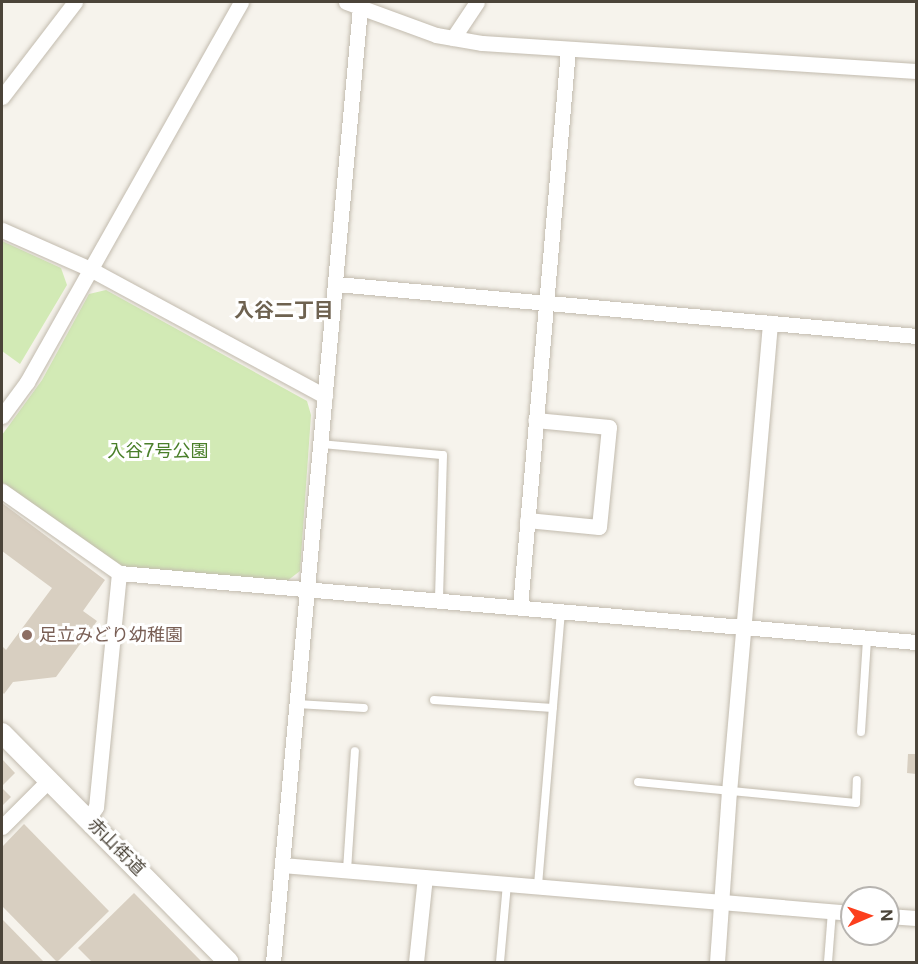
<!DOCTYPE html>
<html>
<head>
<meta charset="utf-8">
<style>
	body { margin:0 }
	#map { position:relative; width:918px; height:964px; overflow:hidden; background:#f6f3ec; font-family:"Public Sans","Noto Sans JP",sans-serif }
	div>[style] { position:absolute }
	.green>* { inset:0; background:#d2eab5 }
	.building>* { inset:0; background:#d8cfc1 }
	.roads { filter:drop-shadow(0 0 2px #c2bbae) drop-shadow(0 0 2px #c2bbae) }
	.service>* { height:8px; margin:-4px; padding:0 4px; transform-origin:4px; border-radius:4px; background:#fff }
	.minor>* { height:15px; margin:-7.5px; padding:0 7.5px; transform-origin:7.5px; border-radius:7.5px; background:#fff }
	.tertiary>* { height:20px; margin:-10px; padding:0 10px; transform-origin:10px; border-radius:10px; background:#fff }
	.dots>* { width:16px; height:16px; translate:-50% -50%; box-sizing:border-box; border:3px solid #fff; border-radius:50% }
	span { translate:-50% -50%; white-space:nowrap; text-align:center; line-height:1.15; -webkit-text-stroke:6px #fff; paint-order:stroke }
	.park-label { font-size:18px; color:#4a7f2a }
	.education-label { font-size:18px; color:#785e54 }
	.left { translate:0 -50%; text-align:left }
	.street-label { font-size:18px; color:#4b4439 }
	.neighbourhood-label { font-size:20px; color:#6e6250; font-weight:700 }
	.frame { position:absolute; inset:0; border:3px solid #4b4439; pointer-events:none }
	.north { position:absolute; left:840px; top:886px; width:60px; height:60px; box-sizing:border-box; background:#fff; border:2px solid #b7b4b0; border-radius:50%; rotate:88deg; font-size:16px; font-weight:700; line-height:24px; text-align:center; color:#4b4439 }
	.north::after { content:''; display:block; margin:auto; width:21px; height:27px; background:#fc3f1d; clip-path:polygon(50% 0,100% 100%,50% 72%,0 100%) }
</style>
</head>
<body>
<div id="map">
	<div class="green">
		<i style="clip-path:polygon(2px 241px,61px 268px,67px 285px,20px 364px,2px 351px)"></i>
		<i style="clip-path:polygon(106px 290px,307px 401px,311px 415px,300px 571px,287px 581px,119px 566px,2px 482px,2px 435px,42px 380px,89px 294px)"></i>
	</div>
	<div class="building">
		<i style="clip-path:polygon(2px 503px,105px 580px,83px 611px,97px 621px,56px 677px,13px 682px,4px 694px,2px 692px,2px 646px,6px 650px,52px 588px,2px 551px)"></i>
		<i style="clip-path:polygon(908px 754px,916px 754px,916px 774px,907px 773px)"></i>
		<i style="clip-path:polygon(2px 759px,15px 773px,3px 785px,2px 783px)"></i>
		<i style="clip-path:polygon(2px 788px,11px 797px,2px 806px)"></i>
		<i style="clip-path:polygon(24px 824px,109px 911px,57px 962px,2px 906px,2px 847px)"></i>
		<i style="clip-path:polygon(134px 893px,202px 962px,92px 962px,78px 948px)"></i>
		<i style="clip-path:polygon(2px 919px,44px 962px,2px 962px)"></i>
	</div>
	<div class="roads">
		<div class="service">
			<i style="left:321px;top:444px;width:122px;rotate:5.2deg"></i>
			<i style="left:443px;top:455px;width:146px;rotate:91.6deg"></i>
			<i style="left:434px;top:700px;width:119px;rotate:3.8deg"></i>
			<i style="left:297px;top:704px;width:67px;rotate:3.4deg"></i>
			<i style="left:861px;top:732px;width:94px;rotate:-86.3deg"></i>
			<i style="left:638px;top:782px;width:219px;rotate:5.5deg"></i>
			<i style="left:856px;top:803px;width:23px;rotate:-88deg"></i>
			<i style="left:347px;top:870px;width:119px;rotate:-86.2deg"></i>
			<i style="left:538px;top:885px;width:276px;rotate:-85.2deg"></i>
			<i style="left:500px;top:962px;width:79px;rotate:-84.9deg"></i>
			<i style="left:828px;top:962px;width:51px;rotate:-85.5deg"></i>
		</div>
		<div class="minor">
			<i style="left:346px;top:2px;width:96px;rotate:20.1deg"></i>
			<i style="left:436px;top:35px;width:47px;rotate:9.9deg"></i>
			<i style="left:482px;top:43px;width:435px;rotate:3.7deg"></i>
			<i style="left:453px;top:38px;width:43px;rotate:-56.3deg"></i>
			<i style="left:2px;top:97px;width:120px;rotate:-52.5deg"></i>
			<i style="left:2px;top:230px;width:96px;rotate:23.9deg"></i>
			<i style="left:90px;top:269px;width:267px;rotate:28.4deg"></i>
			<i style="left:336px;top:284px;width:582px;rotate:5.12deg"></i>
			<i style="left:2px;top:416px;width:42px;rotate:-53.7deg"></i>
			<i style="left:27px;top:382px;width:436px;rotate:-60.6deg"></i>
			<i style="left:2px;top:491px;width:143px;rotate:35deg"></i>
			<i style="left:119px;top:573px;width:235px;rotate:95.6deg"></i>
			<i style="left:96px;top:807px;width:14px;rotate:124deg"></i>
			<i style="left:527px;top:520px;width:72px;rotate:5.6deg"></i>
			<i style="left:599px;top:527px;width:100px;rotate:-84.3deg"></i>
			<i style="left:609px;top:427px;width:74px;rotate:-174.6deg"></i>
			<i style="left:119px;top:573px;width:800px;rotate:4.95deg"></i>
			<i style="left:520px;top:607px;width:560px;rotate:-85.08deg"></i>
			<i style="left:2px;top:827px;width:66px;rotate:-45deg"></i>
			<i style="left:282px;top:865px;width:572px;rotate:4.81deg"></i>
			<i style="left:888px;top:916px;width:28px;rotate:4deg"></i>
			<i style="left:273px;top:962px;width:959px;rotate:-84.79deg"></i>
			<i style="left:416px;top:962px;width:85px;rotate:-84deg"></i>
			<i style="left:717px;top:962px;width:170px;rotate:-86deg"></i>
			<i style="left:729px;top:792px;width:471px;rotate:-85deg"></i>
		</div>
		<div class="tertiary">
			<i style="left:2px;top:733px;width:322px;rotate:45.3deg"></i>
		</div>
	</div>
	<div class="dots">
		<i style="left:27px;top:635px;background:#8d6e63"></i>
	</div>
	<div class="park-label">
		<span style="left:158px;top:451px">入谷7号公園</span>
	</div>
	<div class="education-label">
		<span class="left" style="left:39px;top:635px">足立みどり幼稚園</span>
	</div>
	<div class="street-label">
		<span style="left:116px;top:847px;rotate:45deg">赤山街道</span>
	</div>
	<div class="neighbourhood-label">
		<span style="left:284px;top:310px">入谷二丁目</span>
	</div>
	<div class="frame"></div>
	<div class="north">N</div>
</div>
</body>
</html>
